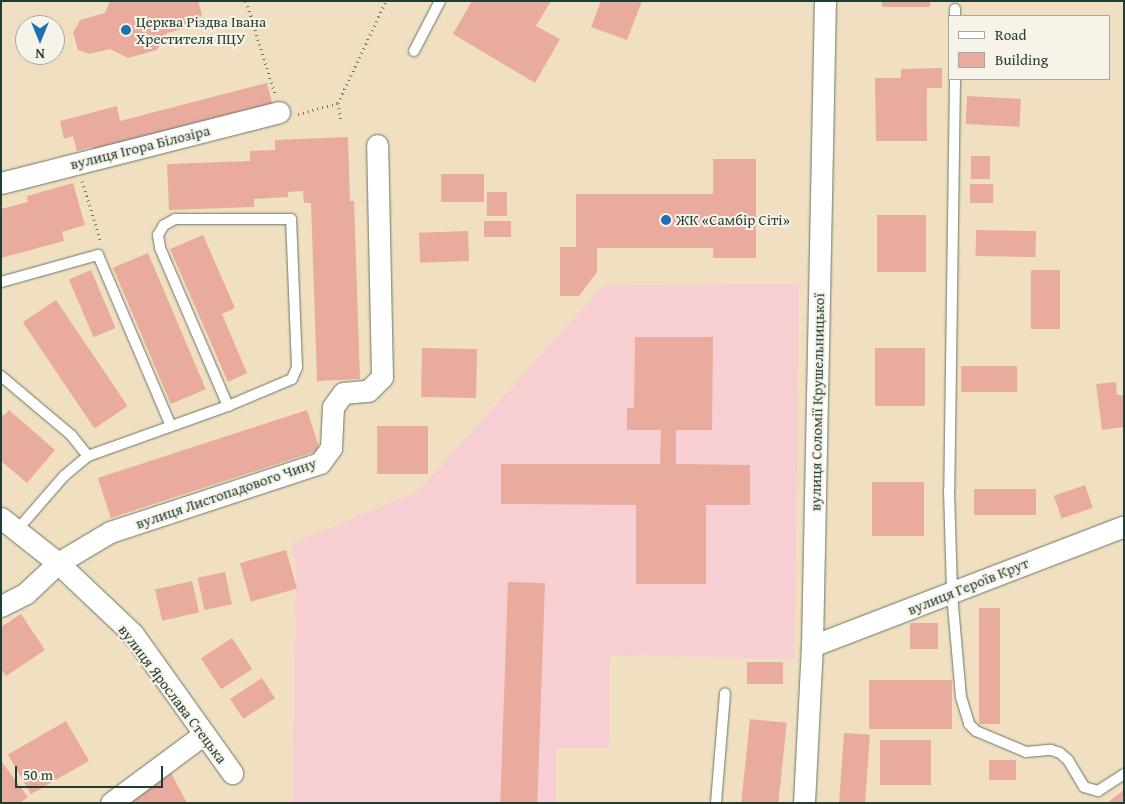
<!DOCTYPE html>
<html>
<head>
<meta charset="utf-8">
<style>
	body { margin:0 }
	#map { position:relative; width:1125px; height:804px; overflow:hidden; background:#f0e0c1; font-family:"Gentium Book Plus",serif }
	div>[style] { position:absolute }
	.built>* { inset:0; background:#f7cfd2 }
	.building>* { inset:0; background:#e9ab9e; transform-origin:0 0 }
	.path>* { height:3px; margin-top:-1.5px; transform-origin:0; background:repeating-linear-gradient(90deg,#687665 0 1px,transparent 0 5px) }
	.roads { filter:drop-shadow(0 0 1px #687665) drop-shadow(0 0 1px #687665) }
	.service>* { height:10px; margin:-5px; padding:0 5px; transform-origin:5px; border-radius:5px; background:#fff }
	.minor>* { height:21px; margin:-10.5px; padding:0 10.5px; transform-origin:10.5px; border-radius:10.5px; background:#fff }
	.dots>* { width:14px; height:14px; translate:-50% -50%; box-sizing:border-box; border:2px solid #f7f3e8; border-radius:50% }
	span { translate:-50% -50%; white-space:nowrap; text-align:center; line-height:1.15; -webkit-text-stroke:4px #f7f3e8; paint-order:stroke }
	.poi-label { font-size:15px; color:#1f3d34 }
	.left { translate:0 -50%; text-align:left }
	.street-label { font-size:15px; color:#1f3d34 }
	.frame { position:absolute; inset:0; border:2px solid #1f3d34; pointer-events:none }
	.legend { position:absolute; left:948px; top:15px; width:162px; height:65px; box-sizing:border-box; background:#f7f3e8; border:1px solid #a1aaa0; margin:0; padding:6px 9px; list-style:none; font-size:15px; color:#1f3d34 }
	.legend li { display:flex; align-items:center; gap:10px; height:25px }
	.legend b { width:25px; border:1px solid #a1aaa0 }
	.north { position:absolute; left:15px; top:15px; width:50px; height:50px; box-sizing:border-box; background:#f7f3e8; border:1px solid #a1aaa0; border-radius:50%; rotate:180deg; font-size:14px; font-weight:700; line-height:20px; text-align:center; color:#1f3d34 }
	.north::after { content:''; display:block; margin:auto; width:18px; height:22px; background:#1f6fb2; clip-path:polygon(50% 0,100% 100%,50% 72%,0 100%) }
	.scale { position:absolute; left:15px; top:766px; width:148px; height:22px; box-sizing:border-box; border:2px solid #1f3d34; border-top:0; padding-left:6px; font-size:15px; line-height:18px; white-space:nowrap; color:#1f3d34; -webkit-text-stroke:4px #f7f3e8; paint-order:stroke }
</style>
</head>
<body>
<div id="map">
	<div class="built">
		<i style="clip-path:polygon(799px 284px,795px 659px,610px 655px,609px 748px,556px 748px,556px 803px,293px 803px,296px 567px,291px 544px,417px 492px,604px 285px)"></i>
	</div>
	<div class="building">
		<i style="clip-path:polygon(110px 1px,198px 1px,202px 15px,189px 27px,167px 33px,157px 50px,128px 58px,110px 49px,89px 54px,78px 50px,73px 33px,80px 20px,105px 13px)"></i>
		<i style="clip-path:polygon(472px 1px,551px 1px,536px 26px,560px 39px,535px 83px,453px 34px)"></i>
		<i style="clip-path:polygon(601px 1px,642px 1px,627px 40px,591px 27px)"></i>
		<i style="left:882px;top:1px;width:48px;height:6px"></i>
		<i style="clip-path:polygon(942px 68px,942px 88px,927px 88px,927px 141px,876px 141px,875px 78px,901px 78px,901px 69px)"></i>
		<i style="clip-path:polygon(267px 83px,273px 107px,94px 153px,92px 147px,77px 151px,73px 136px,64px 139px,60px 121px,117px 106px,120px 121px)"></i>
		<i style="left:967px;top:96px;width:54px;height:28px;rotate:3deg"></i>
		<i style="clip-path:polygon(348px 137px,350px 201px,354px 201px,360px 379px,317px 381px,311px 203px,304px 203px,303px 191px,288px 192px,288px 197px,254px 199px,254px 207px,169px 210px,167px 164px,250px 161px,250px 151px,275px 150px,275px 140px)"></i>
		<i style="left:971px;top:156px;width:19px;height:23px"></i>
		<i style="clip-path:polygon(713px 159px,756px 159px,756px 258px,713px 258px,713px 248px,597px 248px,597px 272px,579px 296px,560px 296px,560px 247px,576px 247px,576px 194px,713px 194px)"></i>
		<i style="left:441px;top:174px;width:43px;height:28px"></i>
		<i style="clip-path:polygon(73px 183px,85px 225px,62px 232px,64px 241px,1px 258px,1px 209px,28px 202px,27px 196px)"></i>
		<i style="left:970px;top:184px;width:23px;height:19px"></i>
		<i style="left:487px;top:192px;width:20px;height:24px"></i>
		<i style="left:877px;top:215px;width:49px;height:57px"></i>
		<i style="left:484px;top:221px;width:27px;height:16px"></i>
		<i style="left:976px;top:230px;width:60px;height:26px;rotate:1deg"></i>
		<i style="left:468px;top:231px;width:30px;height:49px;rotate:88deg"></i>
		<i style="clip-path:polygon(203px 235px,235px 308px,222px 314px,247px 373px,228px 382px,170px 249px)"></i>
		<i style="left:148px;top:253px;width:148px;height:38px;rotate:67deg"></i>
		<i style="left:91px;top:270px;width:63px;height:24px;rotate:67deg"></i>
		<i style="left:1060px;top:270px;width:59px;height:29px;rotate:90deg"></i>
		<i style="left:56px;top:300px;width:128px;height:40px;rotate:56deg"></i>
		<i style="clip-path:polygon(635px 337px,713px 337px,712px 430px,676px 430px,676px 464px,750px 465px,750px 505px,706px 505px,706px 584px,636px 584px,636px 505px,501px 504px,501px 464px,660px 464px,661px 430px,627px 430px,627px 408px,634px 408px)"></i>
		<i style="left:422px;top:348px;width:55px;height:49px;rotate:1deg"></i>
		<i style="left:875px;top:348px;width:50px;height:58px"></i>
		<i style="left:961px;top:366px;width:56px;height:26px"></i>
		<i style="clip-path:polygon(1116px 382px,1117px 395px,1124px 395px,1124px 427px,1102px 430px,1096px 384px)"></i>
		<i style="clip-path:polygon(9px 410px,55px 450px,27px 483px,1px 461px,1px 413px,4px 416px)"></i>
		<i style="left:307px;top:410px;width:42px;height:220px;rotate:72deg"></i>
		<i style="left:377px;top:426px;width:51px;height:48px"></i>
		<i style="left:872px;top:482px;width:52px;height:54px"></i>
		<i style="left:1085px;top:485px;width:24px;height:33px;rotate:71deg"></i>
		<i style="left:974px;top:489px;width:62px;height:26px"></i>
		<i style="left:286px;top:550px;width:40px;height:48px;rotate:74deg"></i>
		<i style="left:225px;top:572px;width:33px;height:28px;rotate:78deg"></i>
		<i style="left:192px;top:581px;width:32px;height:38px;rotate:77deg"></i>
		<i style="left:508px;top:582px;width:37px;height:221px;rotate:2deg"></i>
		<i style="left:979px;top:608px;width:21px;height:116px"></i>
		<i style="clip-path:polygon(21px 614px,45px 650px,6px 676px,1px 669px,1px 627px)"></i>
		<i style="left:910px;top:623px;width:28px;height:26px"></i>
		<i style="left:232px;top:638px;width:37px;height:37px;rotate:57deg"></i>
		<i style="left:747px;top:662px;width:36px;height:22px"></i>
		<i style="left:262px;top:678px;width:24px;height:38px;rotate:57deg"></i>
		<i style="left:952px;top:680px;width:49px;height:83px;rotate:90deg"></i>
		<i style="left:750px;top:719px;width:37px;height:84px;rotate:6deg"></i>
		<i style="left:66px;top:721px;width:46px;height:67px;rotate:60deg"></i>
		<i style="left:844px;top:733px;width:26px;height:70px;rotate:4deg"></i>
		<i style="left:880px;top:740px;width:51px;height:45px"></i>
		<i style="left:1016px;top:760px;width:20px;height:27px;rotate:90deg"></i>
		<i style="clip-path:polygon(1px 761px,28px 797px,20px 803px,1px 803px)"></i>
		<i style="clip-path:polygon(171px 773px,187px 803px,126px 803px)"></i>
		<i style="clip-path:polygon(1124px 790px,1124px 803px,1107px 803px)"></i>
	</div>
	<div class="path">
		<i style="left:246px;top:1px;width:97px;rotate:72.7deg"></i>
		<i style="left:338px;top:103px;width:18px;rotate:81deg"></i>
		<i style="left:298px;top:114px;width:41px;rotate:-15.4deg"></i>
		<i style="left:338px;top:103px;width:113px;rotate:-64.8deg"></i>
		<i style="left:82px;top:181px;width:64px;rotate:72.7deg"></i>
	</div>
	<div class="roads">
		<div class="service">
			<i style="left:955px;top:16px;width:7px;rotate:-90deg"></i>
			<i style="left:414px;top:51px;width:56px;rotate:-62.5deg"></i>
			<i style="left:955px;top:79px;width:411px;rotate:90.8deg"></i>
			<i style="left:949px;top:490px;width:104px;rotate:88.3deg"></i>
			<i style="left:952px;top:594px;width:103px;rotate:85deg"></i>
			<i style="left:961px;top:697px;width:28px;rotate:73deg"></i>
			<i style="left:969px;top:724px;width:10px;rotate:45deg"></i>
			<i style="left:976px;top:731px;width:54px;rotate:22.8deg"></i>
			<i style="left:1026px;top:752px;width:25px;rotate:-5deg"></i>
			<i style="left:1051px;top:750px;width:9px;rotate:18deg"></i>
			<i style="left:1060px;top:753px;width:11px;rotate:41deg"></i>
			<i style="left:1068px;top:760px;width:31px;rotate:59deg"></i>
			<i style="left:1084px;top:787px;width:15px;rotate:16deg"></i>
			<i style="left:1098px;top:791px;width:31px;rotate:-33deg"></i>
			<i style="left:1px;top:282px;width:101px;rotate:-15.6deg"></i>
			<i style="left:98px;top:255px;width:186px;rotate:66.9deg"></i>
			<i style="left:1px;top:376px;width:92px;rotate:40.1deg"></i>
			<i style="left:71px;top:435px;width:27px;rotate:51deg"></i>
			<i style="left:17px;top:530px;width:72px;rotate:-49deg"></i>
			<i style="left:64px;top:476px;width:31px;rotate:-40deg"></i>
			<i style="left:88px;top:456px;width:149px;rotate:-19.7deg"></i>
			<i style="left:228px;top:406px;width:69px;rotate:-22.9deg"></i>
			<i style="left:292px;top:379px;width:13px;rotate:-67deg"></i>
			<i style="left:297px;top:367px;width:148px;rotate:-92.3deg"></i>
			<i style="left:291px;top:219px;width:116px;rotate:180deg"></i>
			<i style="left:175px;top:219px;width:13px;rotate:151deg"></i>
			<i style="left:164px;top:225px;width:12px;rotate:121deg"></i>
			<i style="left:158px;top:235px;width:13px;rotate:81deg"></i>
			<i style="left:160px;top:248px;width:172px;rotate:66.7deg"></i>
			<i style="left:716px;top:803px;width:110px;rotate:-85.3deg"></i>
		</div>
		<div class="minor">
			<i style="left:1px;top:183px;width:287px;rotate:-14.3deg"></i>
			<i style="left:1px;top:518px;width:73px;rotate:38.3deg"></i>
			<i style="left:58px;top:563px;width:103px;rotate:43.4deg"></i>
			<i style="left:133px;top:634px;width:171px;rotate:54.5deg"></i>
			<i style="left:1px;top:606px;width:28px;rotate:-27deg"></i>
			<i style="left:26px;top:593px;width:44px;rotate:-43.2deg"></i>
			<i style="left:58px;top:563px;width:61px;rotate:-30.8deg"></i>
			<i style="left:110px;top:532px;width:221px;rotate:-18.2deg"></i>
			<i style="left:320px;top:463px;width:19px;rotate:-54deg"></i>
			<i style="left:331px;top:448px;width:41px;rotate:-87.2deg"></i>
			<i style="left:333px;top:407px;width:17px;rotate:-54deg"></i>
			<i style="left:343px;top:393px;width:25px;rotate:-5deg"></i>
			<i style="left:368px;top:391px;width:20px;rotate:-45deg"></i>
			<i style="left:382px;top:377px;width:232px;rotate:-91.2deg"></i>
			<i style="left:812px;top:646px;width:334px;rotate:-21deg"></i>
			<i style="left:111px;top:803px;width:116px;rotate:-36.6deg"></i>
			<i style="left:804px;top:803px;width:157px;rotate:-87.1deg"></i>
			<i style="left:812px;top:646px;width:645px;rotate:-88.85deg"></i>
		</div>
	</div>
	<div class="dots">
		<i style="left:126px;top:30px;background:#1f6fb2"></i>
		<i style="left:666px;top:220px;background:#1f6fb2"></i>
	</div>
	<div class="poi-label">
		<span class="left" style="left:136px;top:30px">Церква Різдва Івана<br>Хрестителя ПЦУ</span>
		<span class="left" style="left:676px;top:220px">ЖК «Самбір Сіті»</span>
	</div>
	<div class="street-label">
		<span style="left:140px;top:147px;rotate:-14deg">вулиця Ігора Білозіра</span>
		<span style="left:817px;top:402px;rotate:-89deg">вулиця Соломії Крушельницької</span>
		<span style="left:226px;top:493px;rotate:-19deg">вулиця Листопадового Чину</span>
		<span style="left:968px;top:586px;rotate:-22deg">вулиця Героїв Крут</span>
		<span style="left:173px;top:694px;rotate:53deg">вулиця Ярослава Стецька</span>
	</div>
	<div class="frame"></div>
	<ul class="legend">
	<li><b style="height:6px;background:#fff"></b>Road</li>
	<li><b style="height:14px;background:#e9ab9e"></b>Building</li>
	</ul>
	<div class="north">N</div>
	<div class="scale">50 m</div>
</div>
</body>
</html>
